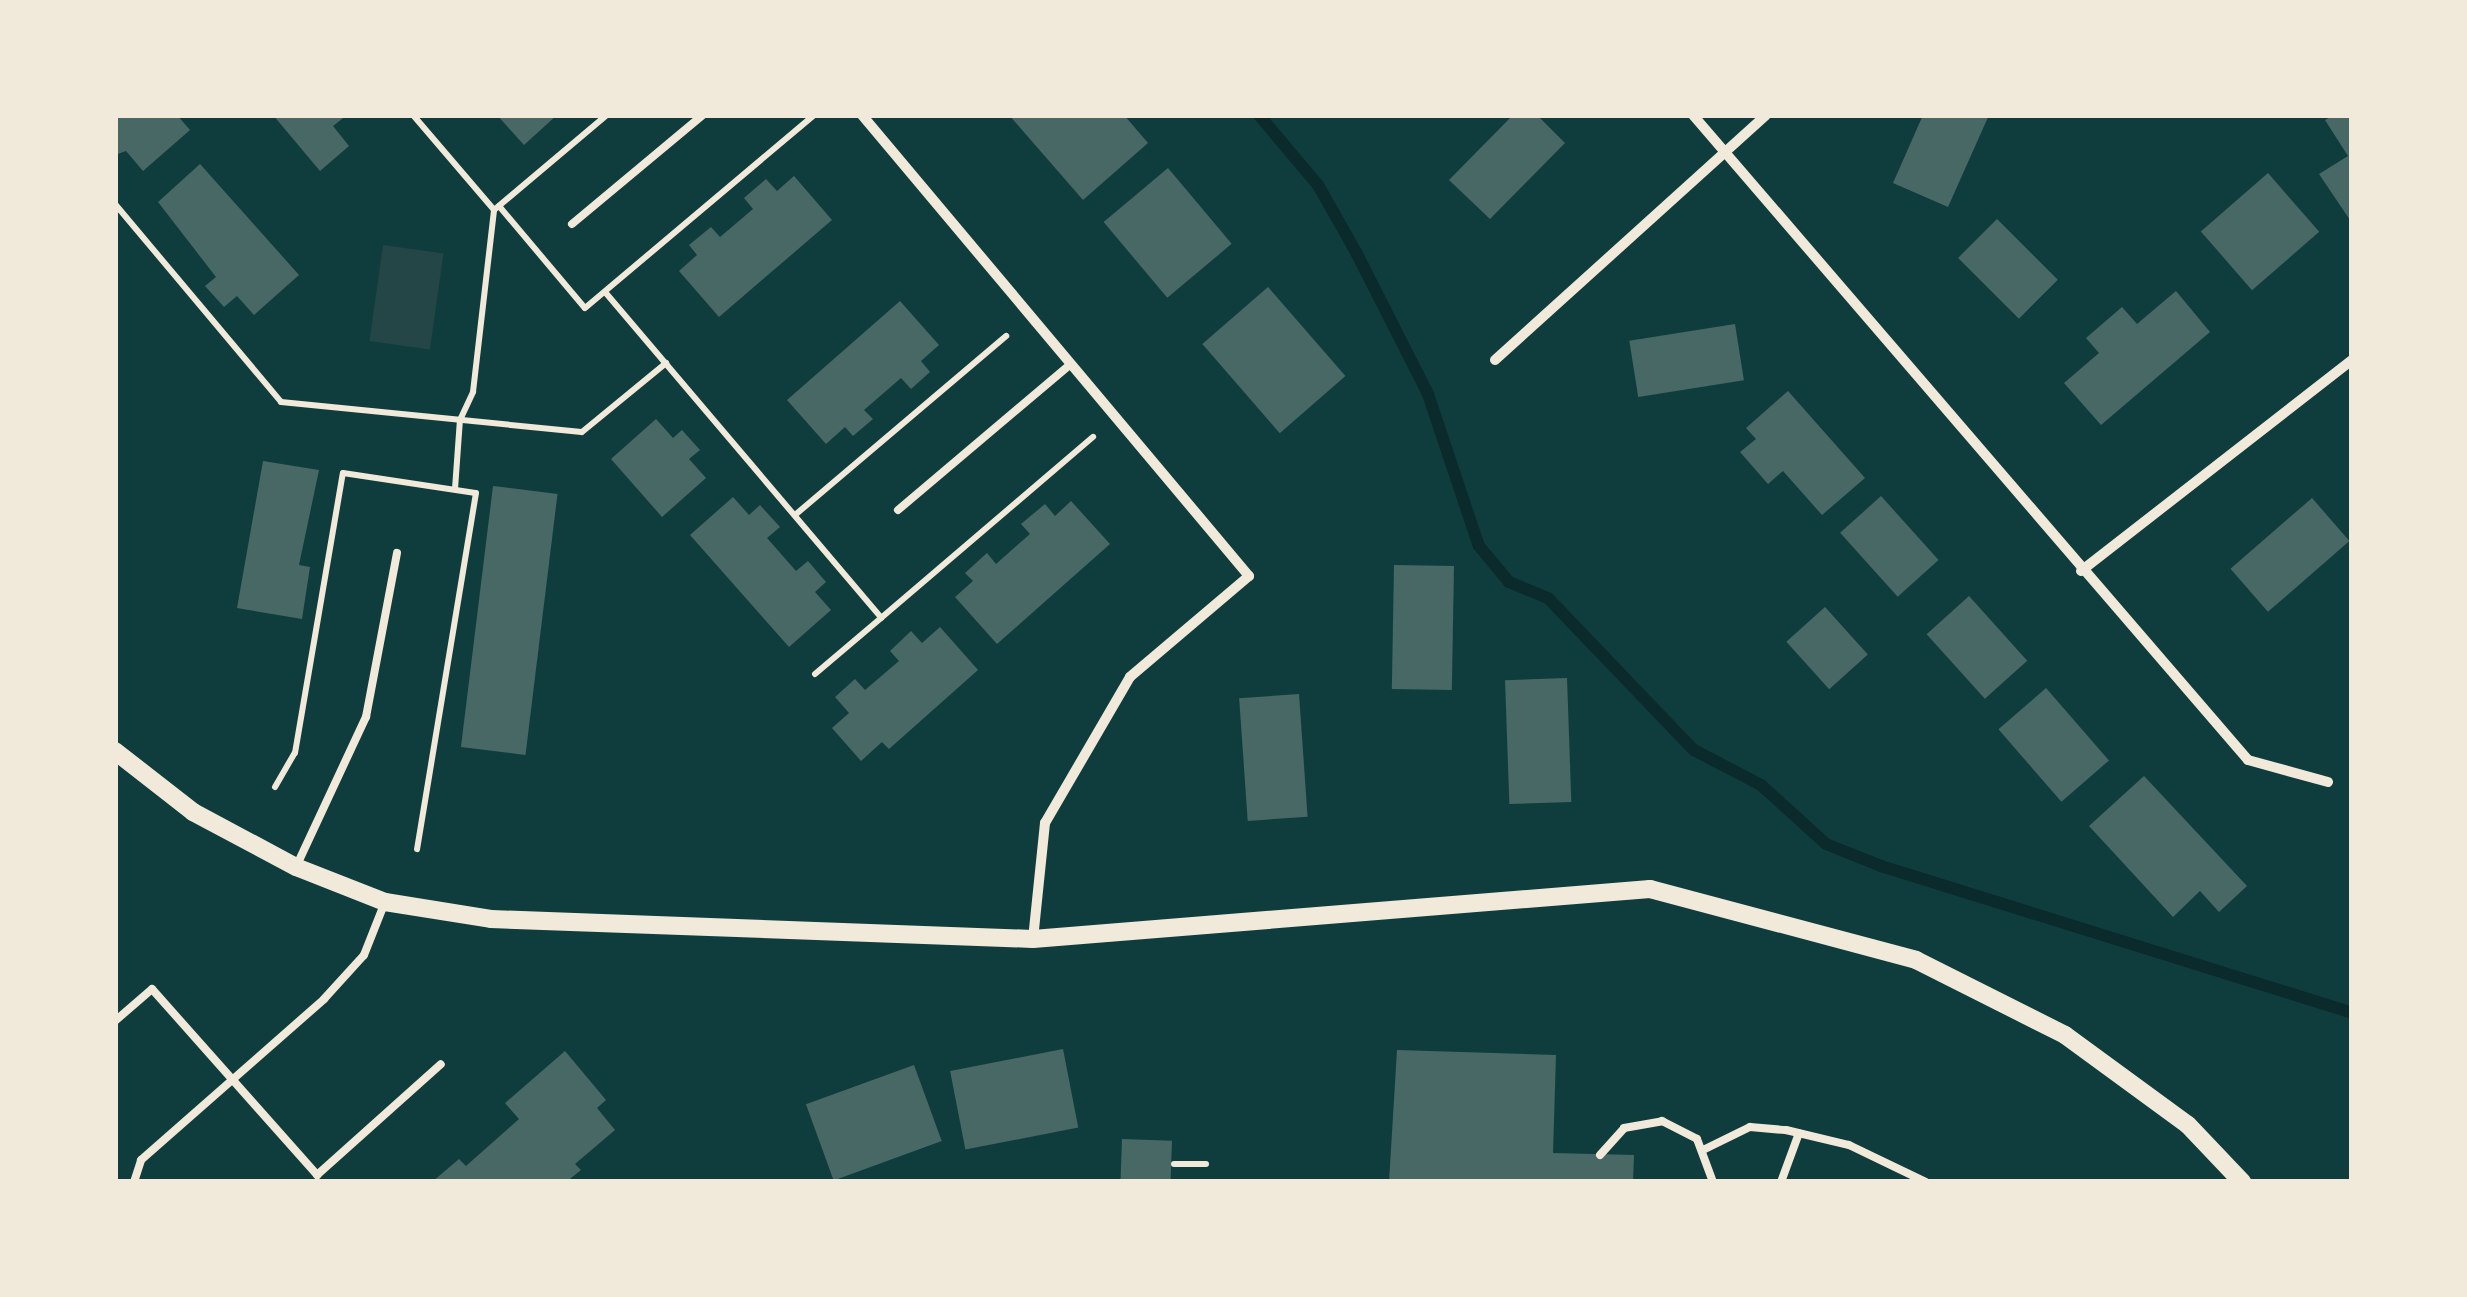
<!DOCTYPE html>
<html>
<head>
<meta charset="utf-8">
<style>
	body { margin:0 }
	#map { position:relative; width:2467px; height:1297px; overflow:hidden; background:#0f3d3e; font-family:"Exo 2",sans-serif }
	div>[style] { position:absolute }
	.green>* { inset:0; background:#244646; transform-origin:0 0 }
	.stream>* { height:12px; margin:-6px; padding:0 6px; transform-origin:6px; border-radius:6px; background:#0a2a2b }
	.building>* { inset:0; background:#486865; transform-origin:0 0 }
	.path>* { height:6px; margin:-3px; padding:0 3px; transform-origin:3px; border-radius:3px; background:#f1e9da }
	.service>* { height:8px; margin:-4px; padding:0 4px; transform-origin:4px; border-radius:4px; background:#f1e9da }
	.minor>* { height:10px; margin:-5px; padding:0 5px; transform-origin:5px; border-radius:5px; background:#f1e9da }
	.tertiary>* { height:18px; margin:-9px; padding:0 9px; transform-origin:9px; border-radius:9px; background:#f1e9da }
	span { translate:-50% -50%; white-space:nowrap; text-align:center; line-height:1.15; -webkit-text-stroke:8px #f1e9da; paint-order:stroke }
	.frame { position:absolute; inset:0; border:118px solid #f1e9da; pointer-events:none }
</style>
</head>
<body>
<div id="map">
	<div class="green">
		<i style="left:383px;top:245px;width:61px;height:97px;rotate:8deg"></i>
	</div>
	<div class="stream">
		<i style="left:1259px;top:115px;width:92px;rotate:49.9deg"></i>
		<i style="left:1318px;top:185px;width:79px;rotate:60.5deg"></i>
		<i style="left:1357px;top:254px;width:157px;rotate:63.1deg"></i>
		<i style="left:1428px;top:394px;width:160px;rotate:71.5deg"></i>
		<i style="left:1479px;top:546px;width:47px;rotate:50.2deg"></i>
		<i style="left:1509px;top:582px;width:42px;rotate:22.3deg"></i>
		<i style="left:1548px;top:598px;width:211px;rotate:46.2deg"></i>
		<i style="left:1694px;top:750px;width:76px;rotate:27.6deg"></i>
		<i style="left:1761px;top:785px;width:88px;rotate:42.2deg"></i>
		<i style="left:1826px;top:844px;width:59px;rotate:21.8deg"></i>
		<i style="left:1881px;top:866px;width:493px;rotate:17.3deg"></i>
	</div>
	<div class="building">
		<i style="clip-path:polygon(115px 115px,177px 115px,190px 130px,143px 171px,126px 151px,115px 155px)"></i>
		<i style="clip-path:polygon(273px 115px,347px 115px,333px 126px,349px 146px,320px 171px)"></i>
		<i style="clip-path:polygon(497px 115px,557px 115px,524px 145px)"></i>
		<i style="clip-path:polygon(1009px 115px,1124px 115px,1148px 143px,1083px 200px)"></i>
		<i style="clip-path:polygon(1513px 115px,1537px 115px,1565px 143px,1490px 219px,1449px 180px)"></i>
		<i style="clip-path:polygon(1923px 115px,1989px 115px,1948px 207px,1893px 183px)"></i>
		<i style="clip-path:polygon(2334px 115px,2352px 115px,2352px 223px,2319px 174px,2348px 156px,2325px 120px)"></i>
		<i style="clip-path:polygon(200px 164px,299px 275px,254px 315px,237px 296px,224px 307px,205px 286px,216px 277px,158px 202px)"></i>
		<i style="left:1168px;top:168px;width:99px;height:84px;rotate:50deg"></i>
		<i style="left:2268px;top:173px;width:78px;height:89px;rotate:49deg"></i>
		<i style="clip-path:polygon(794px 176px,832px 220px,719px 317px,679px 271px,697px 255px,689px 245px,711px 227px,720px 237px,753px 209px,744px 198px,766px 179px,777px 191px)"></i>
		<i style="left:1997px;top:219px;width:86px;height:55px;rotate:45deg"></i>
		<i style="left:1268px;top:287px;width:118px;height:87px;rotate:49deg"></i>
		<i style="clip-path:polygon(2176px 291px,2210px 332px,2101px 425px,2064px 383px,2099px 353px,2086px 338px,2122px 307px,2137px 324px)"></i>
		<i style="clip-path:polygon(900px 301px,939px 345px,921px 361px,930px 372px,911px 389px,901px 378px,864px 410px,873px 419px,853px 436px,845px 427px,826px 444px,787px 400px)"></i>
		<i style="left:1735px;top:324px;width:57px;height:107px;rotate:81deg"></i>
		<i style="clip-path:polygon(1788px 391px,1865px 478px,1822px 515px,1783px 471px,1768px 484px,1740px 452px,1756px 439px,1746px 428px)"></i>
		<i style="clip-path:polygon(656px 419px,673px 438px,682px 430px,700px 450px,689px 459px,706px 478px,662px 517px,611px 459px)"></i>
		<i style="clip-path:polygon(263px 461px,319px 470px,299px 565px,310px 567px,302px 619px,237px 608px)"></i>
		<i style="left:493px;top:486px;width:65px;height:263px;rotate:7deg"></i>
		<i style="left:1881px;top:496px;width:86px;height:55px;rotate:48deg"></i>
		<i style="clip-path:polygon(733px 497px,749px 515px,760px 505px,780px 527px,767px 538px,796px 571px,808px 561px,826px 582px,815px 592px,831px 610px,789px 647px,690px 535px)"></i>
		<i style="left:2312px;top:498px;width:57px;height:108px;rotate:49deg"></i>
		<i style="clip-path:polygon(1071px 501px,1110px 544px,997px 644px,955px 597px,973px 581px,965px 573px,987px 553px,996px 564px,1030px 534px,1021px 524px,1045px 504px,1055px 516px)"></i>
		<i style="left:1394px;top:565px;width:60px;height:124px;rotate:1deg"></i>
		<i style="left:1969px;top:596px;width:87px;height:57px;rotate:48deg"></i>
		<i style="left:1825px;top:607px;width:64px;height:52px;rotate:48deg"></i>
		<i style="clip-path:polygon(940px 627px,978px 670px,889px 749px,882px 742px,861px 761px,832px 728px,849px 713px,835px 697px,855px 679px,865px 690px,899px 661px,890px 651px,911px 631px,922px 643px)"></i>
		<i style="left:1567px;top:678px;width:124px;height:62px;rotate:88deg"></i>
		<i style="left:2046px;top:688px;width:96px;height:63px;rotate:49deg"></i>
		<i style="left:1299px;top:694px;width:123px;height:60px;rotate:86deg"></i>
		<i style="clip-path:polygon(2144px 776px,2247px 886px,2219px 912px,2200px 891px,2173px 917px,2089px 826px)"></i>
		<i style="left:1063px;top:1049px;width:80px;height:115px;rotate:79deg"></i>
		<i style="clip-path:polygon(1397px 1050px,1556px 1055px,1553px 1153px,1634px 1155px,1633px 1182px,1389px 1182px)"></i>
		<i style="clip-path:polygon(565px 1051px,606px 1100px,597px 1108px,615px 1130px,575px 1164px,581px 1170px,566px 1182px,432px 1182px,459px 1159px,466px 1166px,519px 1119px,505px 1103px)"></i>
		<i style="left:914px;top:1065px;width:81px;height:115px;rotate:70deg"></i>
		<i style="left:1122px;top:1139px;width:50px;height:43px;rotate:2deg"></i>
	</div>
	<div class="path">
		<i style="left:413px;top:115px;width:125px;rotate:49.5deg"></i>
		<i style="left:494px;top:210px;width:148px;rotate:-40.1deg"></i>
		<i style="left:115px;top:204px;width:258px;rotate:50deg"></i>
		<i style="left:281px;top:402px;width:302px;rotate:5.7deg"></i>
		<i style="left:582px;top:432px;width:109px;rotate:-39.4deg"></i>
		<i style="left:499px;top:206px;width:133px;rotate:49.9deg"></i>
		<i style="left:585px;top:308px;width:299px;rotate:-40.1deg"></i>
		<i style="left:605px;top:292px;width:427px;rotate:49.7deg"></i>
		<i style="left:881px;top:618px;width:279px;rotate:-40.5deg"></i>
		<i style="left:455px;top:489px;width:69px;rotate:-85.9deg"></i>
		<i style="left:460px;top:420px;width:31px;rotate:-65deg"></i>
		<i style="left:473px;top:392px;width:183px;rotate:-83.4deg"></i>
		<i style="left:795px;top:515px;width:277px;rotate:-40.3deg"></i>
		<i style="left:815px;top:674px;width:87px;rotate:-40.3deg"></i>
		<i style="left:275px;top:787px;width:39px;rotate:-60deg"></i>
		<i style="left:295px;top:753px;width:284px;rotate:-80.3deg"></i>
		<i style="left:343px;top:473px;width:134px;rotate:8.6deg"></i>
		<i style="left:476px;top:493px;width:361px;rotate:99.4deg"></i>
		<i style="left:1174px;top:1164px;width:32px"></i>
	</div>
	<div class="service">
		<i style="left:572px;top:224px;width:170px;rotate:-39.8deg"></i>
		<i style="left:898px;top:510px;width:226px;rotate:-40.2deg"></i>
		<i style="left:296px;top:867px;width:166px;rotate:-65deg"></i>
		<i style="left:366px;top:717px;width:167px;rotate:-79.3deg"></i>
		<i style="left:115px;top:1021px;width:49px;rotate:-40.9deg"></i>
		<i style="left:152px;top:989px;width:249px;rotate:48.4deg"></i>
		<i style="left:317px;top:1175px;width:166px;rotate:-41.8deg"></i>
		<i style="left:1705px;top:1149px;width:50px;rotate:-26.1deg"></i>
		<i style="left:1750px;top:1127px;width:36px;rotate:5deg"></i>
		<i style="left:1786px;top:1130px;width:65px;rotate:13.4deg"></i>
		<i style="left:1849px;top:1145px;width:85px;rotate:25.7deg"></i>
		<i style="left:1600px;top:1155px;width:36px;rotate:-48deg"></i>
		<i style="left:1624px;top:1128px;width:39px;rotate:-10deg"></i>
		<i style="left:1662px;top:1121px;width:39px;rotate:27deg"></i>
		<i style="left:1697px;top:1139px;width:46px;rotate:69.6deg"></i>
		<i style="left:134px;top:1182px;width:23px;rotate:-72deg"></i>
		<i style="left:141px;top:1160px;width:244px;rotate:-41.3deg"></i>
		<i style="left:324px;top:999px;width:59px;rotate:-47.7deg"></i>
		<i style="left:364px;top:955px;width:57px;rotate:-68.4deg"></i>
		<i style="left:1781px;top:1182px;width:52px;rotate:-69.8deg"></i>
	</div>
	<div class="minor">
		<i style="left:862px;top:115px;width:602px;rotate:49.99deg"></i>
		<i style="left:1249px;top:576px;width:156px;rotate:139.7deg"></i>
		<i style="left:1130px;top:677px;width:169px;rotate:120.2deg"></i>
		<i style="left:1045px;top:823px;width:117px;rotate:95.9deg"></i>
		<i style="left:1693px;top:115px;width:851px;rotate:49.29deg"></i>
		<i style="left:2248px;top:760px;width:83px;rotate:15.4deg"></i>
		<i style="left:1495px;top:360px;width:365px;rotate:-42.1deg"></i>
		<i style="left:2081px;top:571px;width:343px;rotate:-37.9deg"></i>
	</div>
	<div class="tertiary">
		<i style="left:115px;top:751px;width:99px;rotate:38deg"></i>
		<i style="left:193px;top:812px;width:117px;rotate:28.1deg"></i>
		<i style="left:296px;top:867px;width:96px;rotate:21.5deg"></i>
		<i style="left:385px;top:902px;width:107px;rotate:9.1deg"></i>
		<i style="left:491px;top:919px;width:542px;rotate:2.11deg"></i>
		<i style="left:1033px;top:939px;width:619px;rotate:-4.63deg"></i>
		<i style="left:1650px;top:889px;width:275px;rotate:14.9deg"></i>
		<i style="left:1916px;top:960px;width:167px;rotate:26.7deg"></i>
		<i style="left:2065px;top:1035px;width:152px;rotate:36.2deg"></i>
		<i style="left:2188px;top:1125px;width:79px;rotate:46.5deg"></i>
	</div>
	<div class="frame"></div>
</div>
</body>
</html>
